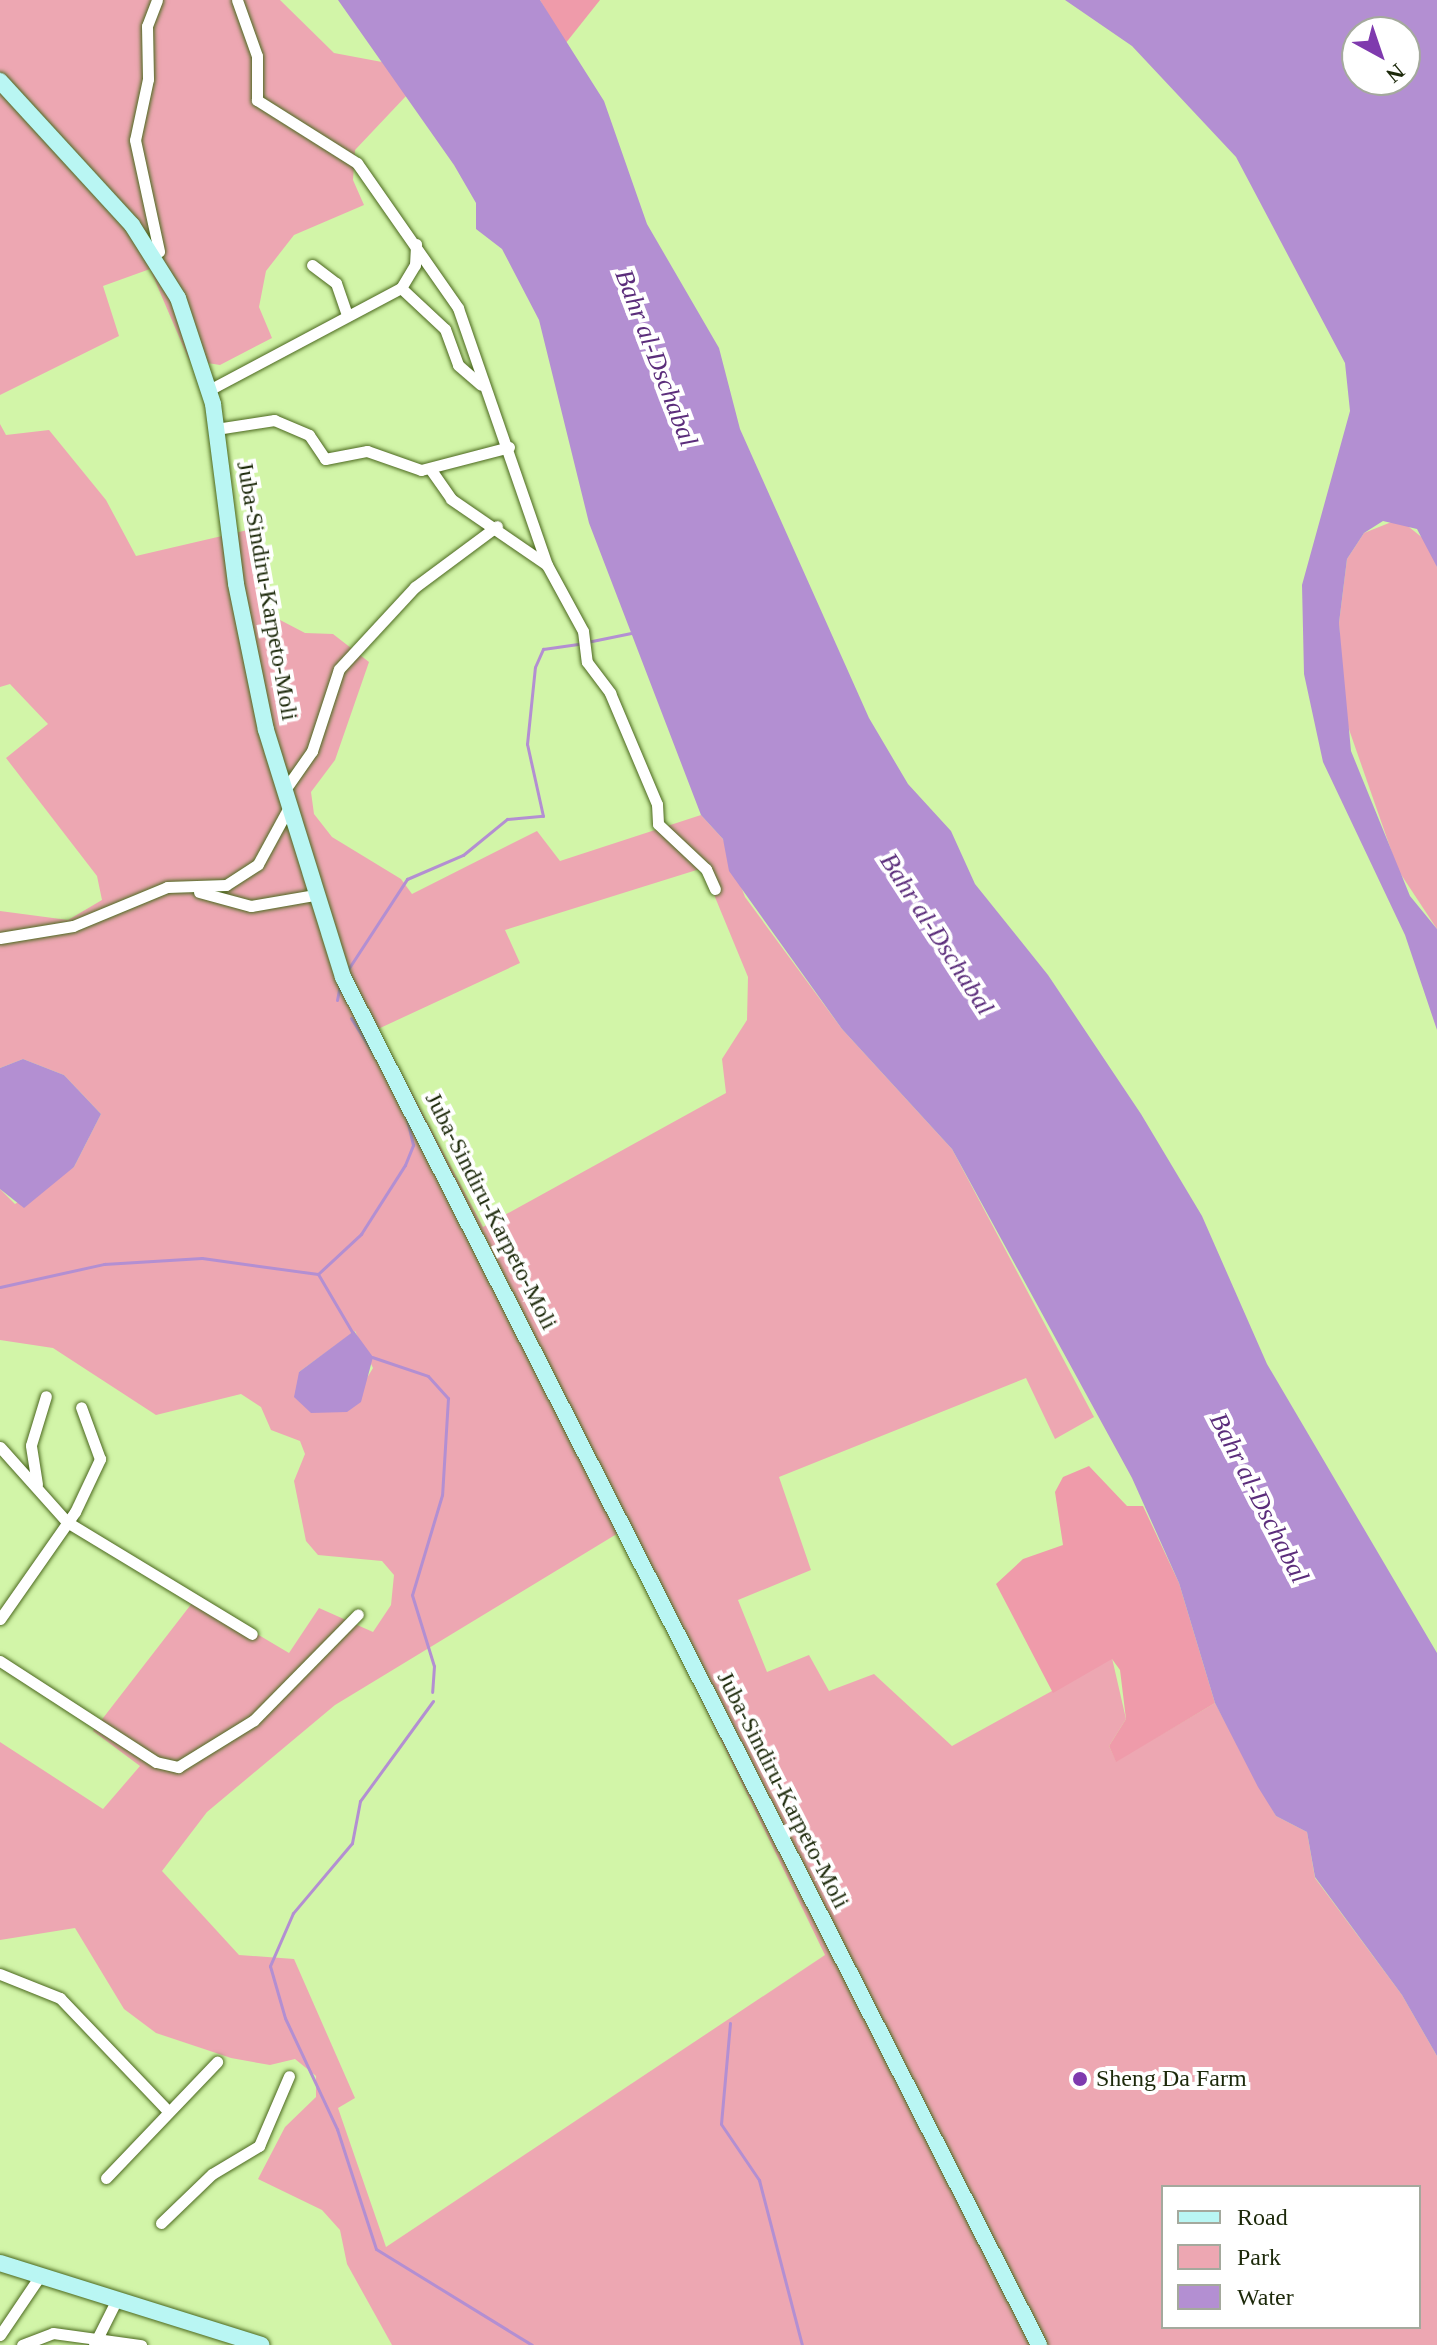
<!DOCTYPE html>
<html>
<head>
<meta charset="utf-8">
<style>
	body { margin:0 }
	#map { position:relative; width:1437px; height:2345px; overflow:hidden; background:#d2f5a8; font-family:Georgia,serif }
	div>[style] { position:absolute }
	.green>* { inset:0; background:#eda7b2 }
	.forest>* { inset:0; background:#ef9baa }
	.water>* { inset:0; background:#b38fd2 }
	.stream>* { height:3px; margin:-1.5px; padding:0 1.5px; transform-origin:1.5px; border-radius:1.5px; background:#b38fd2 }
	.roads { filter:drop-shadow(0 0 2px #4b681e) drop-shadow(0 0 2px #4b681e) }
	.street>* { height:11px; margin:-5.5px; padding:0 5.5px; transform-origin:5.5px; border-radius:5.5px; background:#fff }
	.secondary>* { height:16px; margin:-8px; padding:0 8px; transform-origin:8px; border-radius:8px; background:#b9f6f3 }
	.dots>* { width:22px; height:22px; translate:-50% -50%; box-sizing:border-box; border:4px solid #fff; border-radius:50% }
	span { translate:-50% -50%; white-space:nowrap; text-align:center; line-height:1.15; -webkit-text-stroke:8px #fff; paint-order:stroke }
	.street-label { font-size:24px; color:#1c290a }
	.poi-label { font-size:24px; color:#1c290a }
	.left { translate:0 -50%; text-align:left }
	.water-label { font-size:26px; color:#5b2d7b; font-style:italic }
	.legend { position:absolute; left:1161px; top:2185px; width:260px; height:144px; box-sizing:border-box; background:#fff; border:2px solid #a4a99d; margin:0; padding:10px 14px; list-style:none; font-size:24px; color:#1c290a }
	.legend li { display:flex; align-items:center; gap:16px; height:40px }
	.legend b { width:40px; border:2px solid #a4a99d }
	.north { position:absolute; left:1341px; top:16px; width:80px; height:80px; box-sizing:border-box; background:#fff; border:2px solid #a4a99d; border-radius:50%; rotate:140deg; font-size:22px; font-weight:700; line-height:32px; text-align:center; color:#1c290a }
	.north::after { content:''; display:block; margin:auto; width:28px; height:36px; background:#7f3aae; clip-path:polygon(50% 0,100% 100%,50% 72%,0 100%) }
</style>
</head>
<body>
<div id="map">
	<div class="green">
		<i style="clip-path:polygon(0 0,280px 0,334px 53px,382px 62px,407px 95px,355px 150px,353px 180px,364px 205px,294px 235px,266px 271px,259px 307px,272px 338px,220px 365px,189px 360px,150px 269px,103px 286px,119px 336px,0 395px)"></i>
		<i style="clip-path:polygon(evenodd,0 424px,6px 435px,49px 430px,106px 500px,136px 556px,252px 529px,259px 609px,305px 633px,333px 634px,369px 662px,335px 760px,311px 792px,314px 814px,332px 837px,401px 879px,412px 894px,537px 831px,560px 861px,701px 815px,723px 839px,745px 897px,842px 1029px,952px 1149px,1094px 1417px,1055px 1439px,1026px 1378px,779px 1477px,811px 1570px,738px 1600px,767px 1672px,809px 1655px,829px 1691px,874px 1674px,952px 1746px,1112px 1658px,1126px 1719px,1109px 1746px,1116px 1761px,1215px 1703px,1276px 1816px,1307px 1832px,1315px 1878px,1402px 1995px,1437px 2056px,1437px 2345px,392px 2345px,347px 2264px,340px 2230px,322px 2210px,258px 2179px,285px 2127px,316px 2097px,316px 2076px,295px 2059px,270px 2065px,231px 2058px,156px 2033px,124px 2009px,75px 1928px,0 1940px,0 1742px,103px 1809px,140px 1766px,93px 1731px,196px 1598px,289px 1653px,319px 1608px,373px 1632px,391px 1605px,394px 1575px,382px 1561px,318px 1555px,306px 1541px,294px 1481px,305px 1454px,300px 1441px,271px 1430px,261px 1407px,241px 1394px,156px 1415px,53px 1348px,0 1340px,0 1189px,15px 1204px,74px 1167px,101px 1114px,64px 1075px,23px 1059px,0 1068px,0 911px,68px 920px,102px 900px,97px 876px,6px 758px,48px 724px,10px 684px,0 687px,0 424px,703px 868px,748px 977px,747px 1020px,722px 1059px,726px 1093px,483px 1227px,378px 1029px,520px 963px,505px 930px,703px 868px,0 424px,355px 1331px,373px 1368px,347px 1411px,331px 1409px,299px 1372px,355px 1331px,0 424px,620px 1532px,825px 1955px,386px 2247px,338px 2108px,355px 2098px,294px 1959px,239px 1955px,162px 1871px,207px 1812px,335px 1705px,620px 1532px,0 424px,1163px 2187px,1419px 2187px,1419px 2327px,1163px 2327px,1163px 2187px)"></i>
		<i style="clip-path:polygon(1399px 519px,1429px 543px,1437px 567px,1437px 929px,1398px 870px,1344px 715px,1339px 623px,1347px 559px,1364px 533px)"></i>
	</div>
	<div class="forest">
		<i style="clip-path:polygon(540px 0,600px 0,565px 44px)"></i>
		<i style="clip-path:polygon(1089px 1466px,1127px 1506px,1143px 1506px,1179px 1583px,1215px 1703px,1116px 1762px,1109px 1746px,1126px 1719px,1120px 1670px,1112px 1659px,1053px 1693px,996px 1584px,1023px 1559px,1063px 1545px,1055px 1492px,1063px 1477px)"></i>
	</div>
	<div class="water">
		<i style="clip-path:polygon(338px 0,540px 0,604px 101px,647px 224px,719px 348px,740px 429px,869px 718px,908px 784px,951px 831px,975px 884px,1048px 975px,1141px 1114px,1202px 1216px,1267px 1364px,1437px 1653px,1437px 2056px,1402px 1995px,1315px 1877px,1307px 1832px,1276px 1816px,1258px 1787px,1215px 1703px,1179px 1583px,1132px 1478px,952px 1149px,842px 1029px,729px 871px,723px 839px,701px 815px,589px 523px,539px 320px,502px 249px,476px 229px,476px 203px,454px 165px)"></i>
		<i style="clip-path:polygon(evenodd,1065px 0,1437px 0,1437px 567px,1417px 529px,1383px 521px,1364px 533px,1347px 559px,1339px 623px,1351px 751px,1410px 896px,1437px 929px,1437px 1030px,1405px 935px,1323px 762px,1304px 674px,1302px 585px,1350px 411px,1345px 363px,1236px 157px,1132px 46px,1065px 0,1405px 32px,1405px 80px,1357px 80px,1357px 32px,1405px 32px)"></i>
		<i style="clip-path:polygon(23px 1059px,64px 1075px,101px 1114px,74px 1167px,24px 1208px,0 1189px,0 1068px)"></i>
		<i style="clip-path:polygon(354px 1331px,373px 1357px,361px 1402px,347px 1412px,311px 1413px,294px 1397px,299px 1372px)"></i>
	</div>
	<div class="stream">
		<i style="left:587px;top:642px;width:45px;rotate:-11.6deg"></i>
		<i style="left:347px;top:971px;width:110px;rotate:-56.9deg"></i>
		<i style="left:407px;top:879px;width:61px;rotate:-23.2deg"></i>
		<i style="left:463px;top:855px;width:57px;rotate:-39.3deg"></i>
		<i style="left:507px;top:819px;width:36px;rotate:-5deg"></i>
		<i style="left:543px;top:816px;width:74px;rotate:-102.5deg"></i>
		<i style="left:527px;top:744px;width:77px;rotate:-84.1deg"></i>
		<i style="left:535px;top:667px;width:20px;rotate:-66deg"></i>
		<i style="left:543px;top:649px;width:37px;rotate:-8deg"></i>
		<i style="left:337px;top:1000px;width:15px;rotate:-79deg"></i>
		<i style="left:351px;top:1018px;width:39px;rotate:58deg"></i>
		<i style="left:318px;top:1274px;width:71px;rotate:59.5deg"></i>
		<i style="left:0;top:1287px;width:107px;rotate:-12.5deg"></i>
		<i style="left:104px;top:1264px;width:98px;rotate:-3.5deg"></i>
		<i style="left:202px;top:1258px;width:117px;rotate:7.9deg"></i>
		<i style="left:318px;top:1274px;width:59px;rotate:-42.9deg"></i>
		<i style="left:361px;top:1234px;width:82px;rotate:-57.5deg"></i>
		<i style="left:405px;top:1165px;width:22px;rotate:-68deg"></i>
		<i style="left:413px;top:1145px;width:35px;rotate:-103deg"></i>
		<i style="left:372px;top:1357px;width:59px;rotate:18.7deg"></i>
		<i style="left:428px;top:1376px;width:30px;rotate:48deg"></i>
		<i style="left:448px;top:1398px;width:97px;rotate:93.5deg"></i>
		<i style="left:442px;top:1495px;width:104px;rotate:106.7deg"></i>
		<i style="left:412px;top:1595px;width:74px;rotate:72.8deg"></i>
		<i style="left:434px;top:1666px;width:26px;rotate:94deg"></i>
		<i style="left:433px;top:1701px;width:124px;rotate:126.1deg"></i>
		<i style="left:360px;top:1801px;width:43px;rotate:100.8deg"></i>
		<i style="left:352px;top:1843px;width:92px;rotate:130.1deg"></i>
		<i style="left:293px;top:1913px;width:58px;rotate:113.5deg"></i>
		<i style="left:270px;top:1966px;width:54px;rotate:73.9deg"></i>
		<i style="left:285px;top:2018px;width:123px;rotate:64.9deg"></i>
		<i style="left:337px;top:2129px;width:126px;rotate:72deg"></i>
		<i style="left:376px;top:2249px;width:183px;rotate:31.6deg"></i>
		<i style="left:730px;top:2023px;width:101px;rotate:95.1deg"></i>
		<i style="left:721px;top:2124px;width:68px;rotate:55.8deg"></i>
		<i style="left:759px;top:2180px;width:171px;rotate:75.4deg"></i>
	</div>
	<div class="roads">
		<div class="street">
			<i style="left:157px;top:0;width:28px;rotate:111deg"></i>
			<i style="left:147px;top:26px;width:53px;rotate:88.9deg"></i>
			<i style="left:148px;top:79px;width:62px;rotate:102deg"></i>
			<i style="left:135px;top:140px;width:114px;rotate:77.8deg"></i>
			<i style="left:237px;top:0;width:59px;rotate:70.3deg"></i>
			<i style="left:257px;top:56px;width:44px;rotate:90deg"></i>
			<i style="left:257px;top:100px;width:118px;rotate:32.2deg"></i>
			<i style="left:357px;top:163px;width:177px;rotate:55.1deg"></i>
			<i style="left:458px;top:308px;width:272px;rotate:70.9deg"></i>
			<i style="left:547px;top:565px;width:75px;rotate:61.4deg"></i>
			<i style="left:583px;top:631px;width:31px;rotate:83deg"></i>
			<i style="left:587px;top:662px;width:39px;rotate:53deg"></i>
			<i style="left:610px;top:693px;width:121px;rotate:67.1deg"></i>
			<i style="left:657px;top:804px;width:20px;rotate:87deg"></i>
			<i style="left:658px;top:824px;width:66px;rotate:43.2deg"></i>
			<i style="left:706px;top:869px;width:22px;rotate:66deg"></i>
			<i style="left:312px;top:265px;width:30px;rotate:37deg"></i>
			<i style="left:336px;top:283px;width:34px;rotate:71deg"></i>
			<i style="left:401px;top:288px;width:60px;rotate:43deg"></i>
			<i style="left:445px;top:329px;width:38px;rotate:70deg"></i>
			<i style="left:458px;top:365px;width:30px;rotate:41deg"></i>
			<i style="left:209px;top:390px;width:217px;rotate:-28deg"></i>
			<i style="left:401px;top:288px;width:27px;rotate:-59deg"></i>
			<i style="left:415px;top:265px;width:21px;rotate:-87deg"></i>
			<i style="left:216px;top:429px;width:59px;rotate:-8.8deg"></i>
			<i style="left:274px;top:420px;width:38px;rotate:23deg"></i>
			<i style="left:309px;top:435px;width:29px;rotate:56deg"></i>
			<i style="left:325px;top:459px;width:43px;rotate:-10.8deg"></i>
			<i style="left:367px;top:451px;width:57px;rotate:19.4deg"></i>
			<i style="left:421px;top:470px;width:91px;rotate:-14.6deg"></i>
			<i style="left:431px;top:470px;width:35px;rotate:55deg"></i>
			<i style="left:451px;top:499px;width:116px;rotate:34.5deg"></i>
			<i style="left:284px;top:791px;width:49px;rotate:-55deg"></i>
			<i style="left:312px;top:751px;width:86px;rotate:-71.8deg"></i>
			<i style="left:339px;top:669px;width:112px;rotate:-47.2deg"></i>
			<i style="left:415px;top:587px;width:102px;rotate:-36.6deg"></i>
			<i style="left:199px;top:892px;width:54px;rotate:15.1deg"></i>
			<i style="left:251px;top:906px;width:65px;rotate:-9.8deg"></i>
			<i style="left:0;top:938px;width:74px;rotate:-9.3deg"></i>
			<i style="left:73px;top:926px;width:102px;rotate:-22.5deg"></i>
			<i style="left:167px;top:887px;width:59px;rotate:-1.9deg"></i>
			<i style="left:226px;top:885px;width:38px;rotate:-33deg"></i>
			<i style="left:258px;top:864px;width:63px;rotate:-61.4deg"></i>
			<i style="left:0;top:1447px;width:101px;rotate:48.2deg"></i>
			<i style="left:67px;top:1522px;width:216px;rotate:31.2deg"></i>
			<i style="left:37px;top:1484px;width:39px;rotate:-99deg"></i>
			<i style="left:31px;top:1445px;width:51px;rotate:-73deg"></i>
			<i style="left:0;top:1619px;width:131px;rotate:-55deg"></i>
			<i style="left:75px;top:1512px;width:59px;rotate:-64.7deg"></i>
			<i style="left:100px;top:1459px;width:55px;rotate:-110.1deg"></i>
			<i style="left:0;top:1661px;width:186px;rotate:32.9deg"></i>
			<i style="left:156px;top:1762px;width:23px;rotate:13deg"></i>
			<i style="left:178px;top:1767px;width:89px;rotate:-31.7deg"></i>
			<i style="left:254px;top:1720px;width:148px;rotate:-45.5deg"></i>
			<i style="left:0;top:1974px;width:65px;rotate:21.8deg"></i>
			<i style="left:60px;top:1998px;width:153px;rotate:46.3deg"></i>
			<i style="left:106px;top:2178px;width:161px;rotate:-46.3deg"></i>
			<i style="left:161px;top:2223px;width:71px;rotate:-43.9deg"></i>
			<i style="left:212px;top:2174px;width:55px;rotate:-30.8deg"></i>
			<i style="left:259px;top:2146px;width:76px;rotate:-66.8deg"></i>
			<i style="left:0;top:2335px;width:71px;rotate:-55.9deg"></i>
			<i style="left:22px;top:2345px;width:33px;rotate:-21deg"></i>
			<i style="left:53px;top:2333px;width:89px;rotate:7.8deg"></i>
			<i style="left:94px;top:2345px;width:51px;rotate:-63.4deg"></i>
		</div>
		<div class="secondary">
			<i style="left:0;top:81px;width:195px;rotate:47.5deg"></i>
			<i style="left:132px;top:225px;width:86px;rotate:57.8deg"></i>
			<i style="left:178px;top:298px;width:112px;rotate:71.7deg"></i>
			<i style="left:213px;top:404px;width:181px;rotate:82.7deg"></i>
			<i style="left:236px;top:584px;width:149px;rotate:78.4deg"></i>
			<i style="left:266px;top:730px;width:259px;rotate:72.7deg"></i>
			<i style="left:343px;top:977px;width:1535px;rotate:63.03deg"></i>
			<i style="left:0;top:2263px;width:274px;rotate:17.4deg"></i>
		</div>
	</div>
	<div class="dots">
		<i style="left:1080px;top:2079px;background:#7f3aae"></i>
	</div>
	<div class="street-label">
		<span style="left:267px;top:591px;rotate:80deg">Juba-Sindiru-Karpeto-Moli</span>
		<span style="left:491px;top:1211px;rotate:63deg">Juba-Sindiru-Karpeto-Moli</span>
		<span style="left:783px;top:1790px;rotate:63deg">Juba-Sindiru-Karpeto-Moli</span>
	</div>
	<div class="poi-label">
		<span class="left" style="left:1096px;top:2079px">Sheng Da Farm</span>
	</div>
	<div class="water-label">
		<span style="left:656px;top:358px;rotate:69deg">Bahr al-Dschabal</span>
		<span style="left:937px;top:934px;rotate:57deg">Bahr al-Dschabal</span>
		<span style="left:1259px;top:1498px;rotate:63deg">Bahr al-Dschabal</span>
	</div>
	<ul class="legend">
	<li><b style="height:10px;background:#b9f6f3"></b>Road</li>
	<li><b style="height:22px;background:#eda7b2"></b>Park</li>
	<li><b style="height:22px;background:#b38fd2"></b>Water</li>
	</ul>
	<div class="north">N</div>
</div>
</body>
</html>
